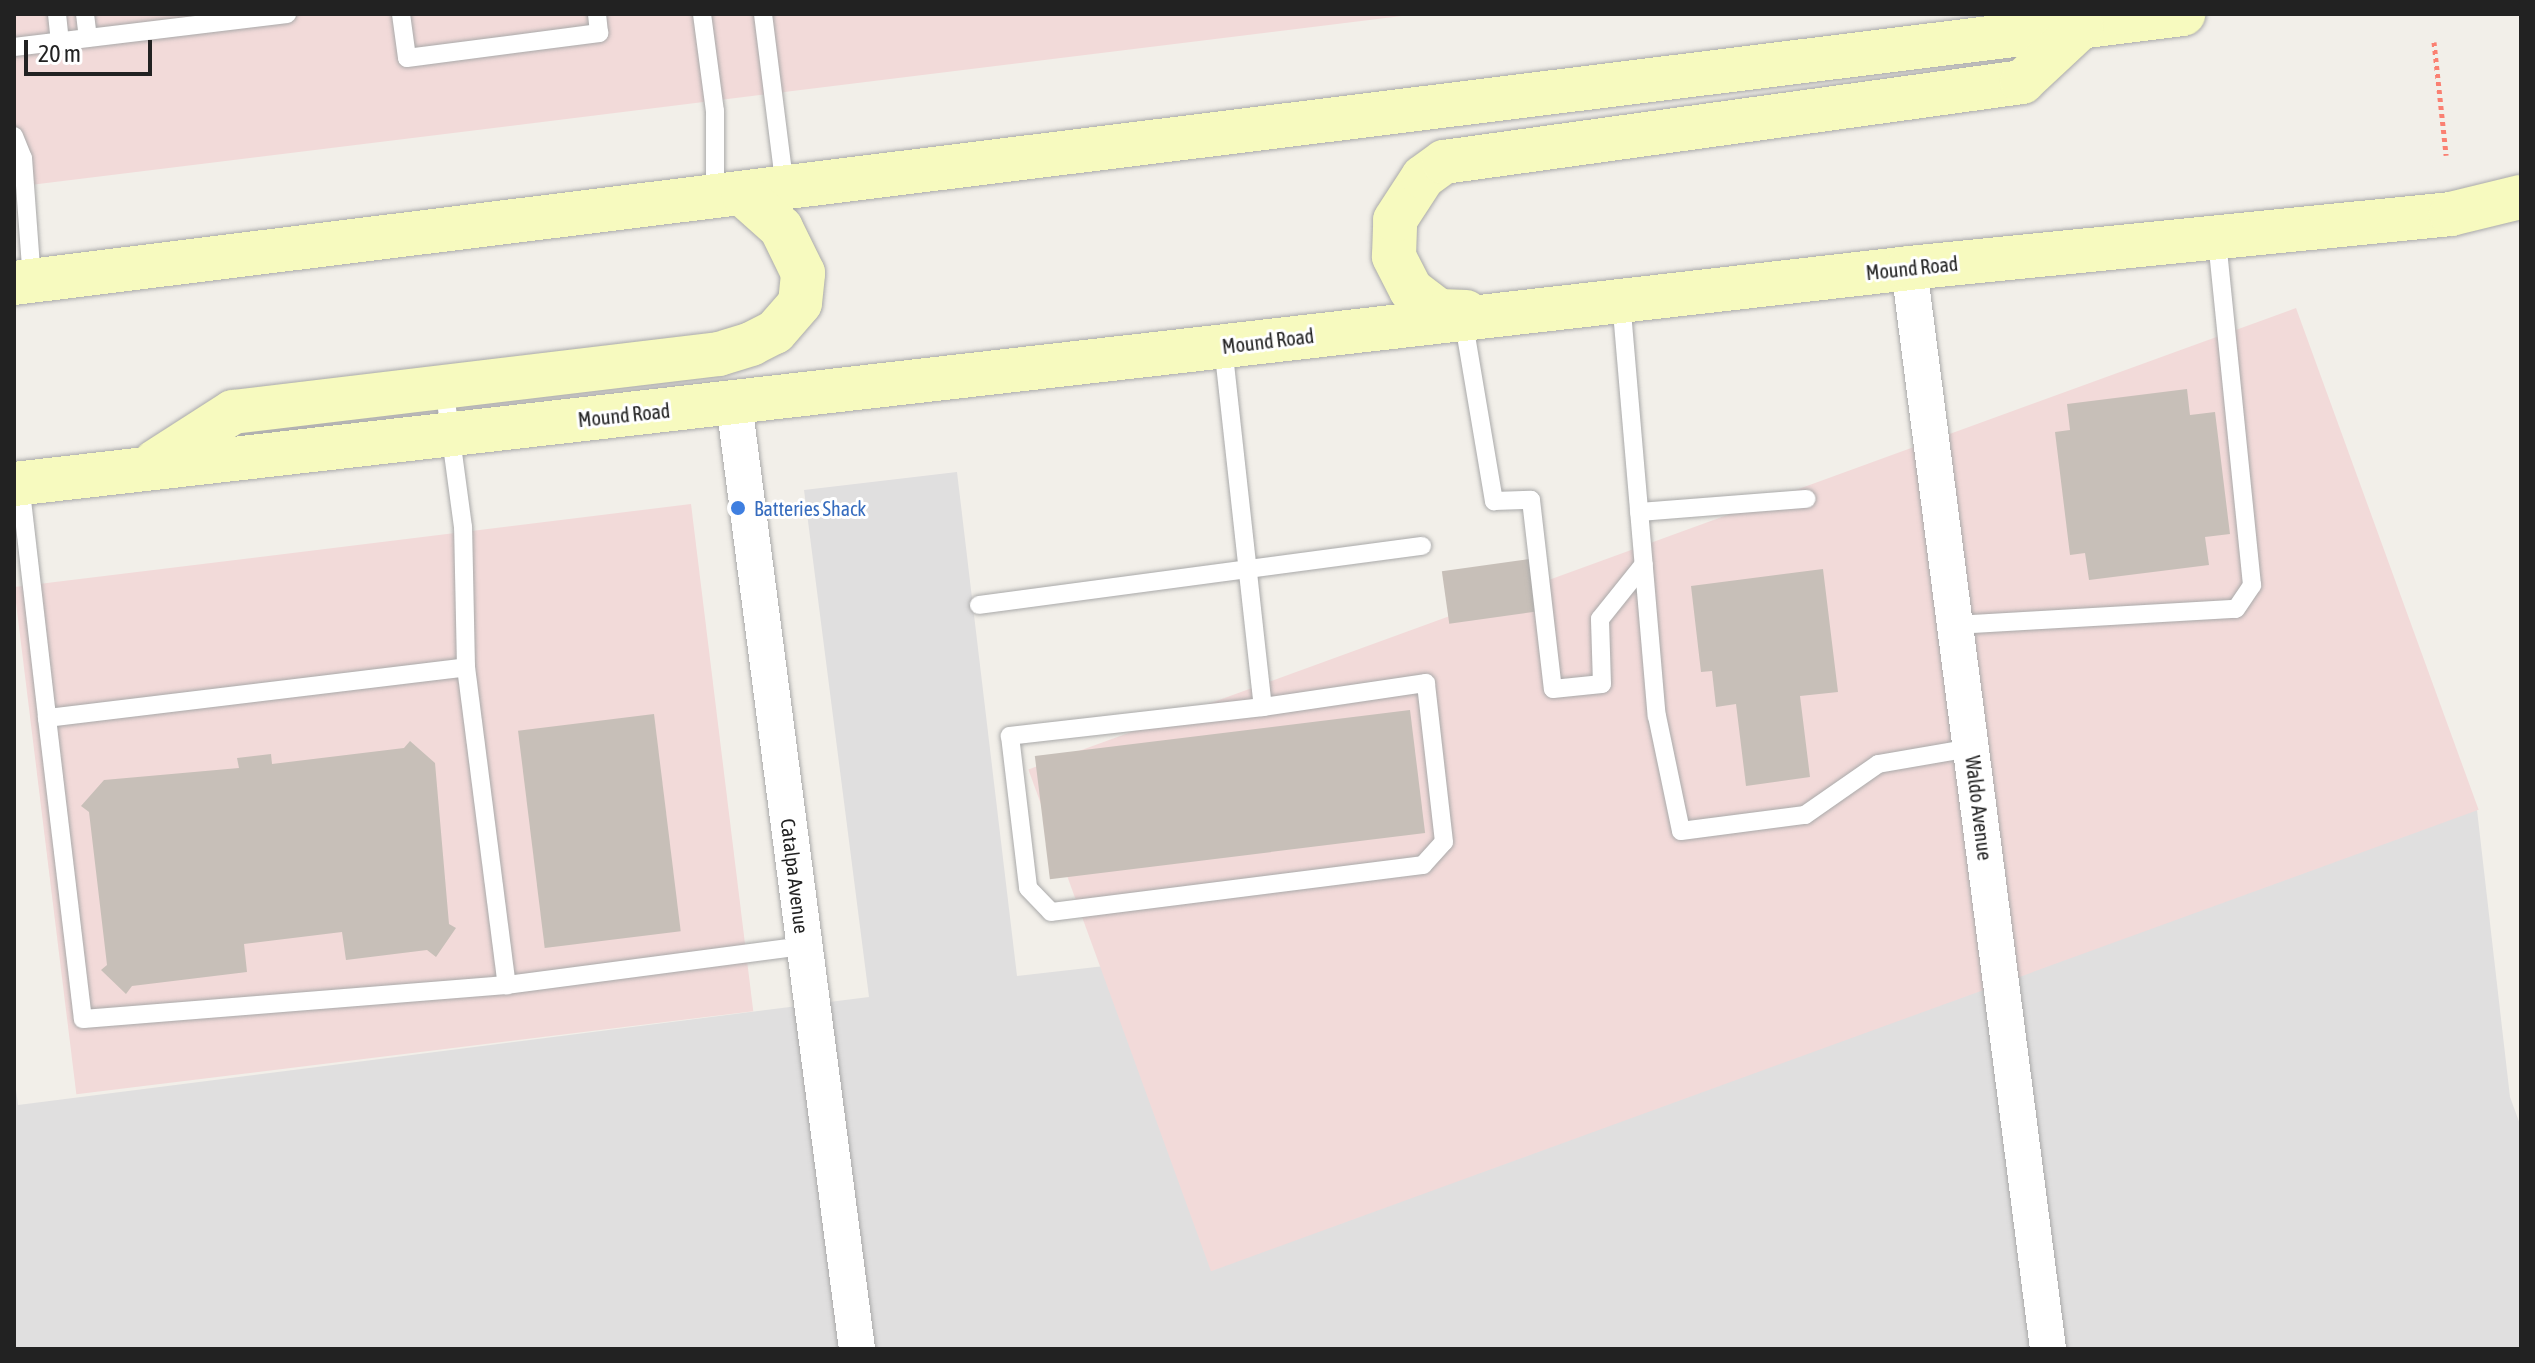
<!DOCTYPE html>
<html>
<head>
<meta charset="utf-8">
<style>
	body { margin:0 }
	#map { position:relative; width:2535px; height:1363px; overflow:hidden; background:#f2efe9; font-family:"Asap Condensed",sans-serif }
	div>[style] { position:absolute }
	.residential>* { inset:0; background:#e0dfdf }
	.commercial>* { inset:0; background:#f2dad9; transform-origin:0 0 }
	.building>* { inset:0; background:#c7bfb8; transform-origin:0 0 }
	.path>* { height:5px; margin-top:-2.5px; transform-origin:0; background:repeating-linear-gradient(90deg,#fa8072 0 4px,transparent 0 8px) }
	.roads { filter:drop-shadow(0 0 2px #a9a9a9) drop-shadow(0 0 2px #a9a9a9) }
	.service>* { height:18px; margin:-9px; padding:0 9px; transform-origin:9px; border-radius:9px; background:#fff }
	.minor>* { height:36px; margin:-18px; padding:0 18px; transform-origin:18px; border-radius:18px; background:#fff }
	.secondary>* { height:44px; margin:-22px; padding:0 22px; transform-origin:22px; border-radius:22px; background:#f7fabf }
	.dots>* { width:22px; height:22px; translate:-50% -50%; box-sizing:border-box; border:4px solid #fff; border-radius:50% }
	span { translate:-50% -50%; white-space:nowrap; text-align:center; line-height:1.15; -webkit-text-stroke:6px #fff; paint-order:stroke }
	.street-label { font-size:20px; color:#222 }
	.shop-label { font-size:20px; color:#366cbe }
	.left { translate:0 -50%; text-align:left }
	.frame { position:absolute; inset:0; border:16px solid #222; pointer-events:none }
	.scale { position:absolute; left:24px; top:40px; width:128px; height:36px; box-sizing:border-box; border:4px solid #222; border-top:0; padding-left:10px; font-size:24px; line-height:28px; white-space:nowrap; color:#222; -webkit-text-stroke:6px #fff; paint-order:stroke }
</style>
</head>
<body>
<div id="map">
	<div class="residential">
		<i style="clip-path:polygon(957px 472px,1017px 976px,2477px 810px,2510px 1097px,2521px 1127px,2521px 1349px,14px 1349px,14px 1074px,18px 1105px,869px 997px,804px 490px)"></i>
	</div>
	<div class="commercial">
		<i style="clip-path:polygon(14px 14px,1418px 14px,14px 187px)"></i>
		<i style="left:2296px;top:308px;width:534px;height:1349px;rotate:70deg"></i>
		<i style="left:691px;top:504px;width:511px;height:682px;rotate:83deg"></i>
	</div>
	<div class="building">
		<i style="clip-path:polygon(2187px 389px,2190px 415px,2215px 412px,2230px 534px,2205px 537px,2209px 565px,2089px 580px,2085px 553px,2070px 555px,2055px 432px,2070px 430px,2067px 404px)"></i>
		<i style="left:1529px;top:559px;width:53px;height:88px;rotate:82deg"></i>
		<i style="clip-path:polygon(1823px 569px,1838px 692px,1800px 696px,1810px 777px,1746px 786px,1736px 704px,1716px 707px,1712px 671px,1701px 672px,1691px 586px)"></i>
		<i style="left:1410px;top:710px;width:124px;height:378px;rotate:83deg"></i>
		<i style="left:654px;top:714px;width:219px;height:137px;rotate:83deg"></i>
		<i style="clip-path:polygon(410px 741px,435px 763px,449px 924px,456px 928px,436px 957px,427px 950px,346px 960px,342px 932px,244px 944px,247px 972px,132px 986px,126px 994px,101px 970px,107px 965px,89px 812px,81px 806px,104px 780px,239px 768px,237px 758px,271px 754px,272px 764px,404px 748px)"></i>
	</div>
	<div class="path">
		<i style="left:2434px;top:42px;width:114px;rotate:83.9deg"></i>
	</div>
	<div class="roads">
		<div class="service">
			<i style="left:57px;top:14px;width:28px;rotate:84deg"></i>
			<i style="left:85px;top:14px;width:24px;rotate:83deg"></i>
			<i style="left:401px;top:14px;width:44px;rotate:82.2deg"></i>
			<i style="left:407px;top:58px;width:194px;rotate:-7.4deg"></i>
			<i style="left:599px;top:33px;width:19px;rotate:-96deg"></i>
			<i style="left:702px;top:14px;width:98px;rotate:82.4deg"></i>
			<i style="left:715px;top:111px;width:87px;rotate:90deg"></i>
			<i style="left:763px;top:14px;width:174px;rotate:82.8deg"></i>
			<i style="left:14px;top:47px;width:275px;rotate:-6.9deg"></i>
			<i style="left:14px;top:136px;width:24px;rotate:68deg"></i>
			<i style="left:23px;top:158px;width:123px;rotate:85.8deg"></i>
			<i style="left:1621px;top:300px;width:418px;rotate:85.1deg"></i>
			<i style="left:1657px;top:716px;width:117px;rotate:78.2deg"></i>
			<i style="left:1681px;top:831px;width:125px;rotate:-7.4deg"></i>
			<i style="left:1805px;top:815px;width:89px;rotate:-34.9deg"></i>
			<i style="left:1878px;top:764px;width:94px;rotate:-9.8deg"></i>
			<i style="left:1463px;top:318px;width:186px;rotate:80.4deg"></i>
			<i style="left:1494px;top:501px;width:37px;rotate:-2deg"></i>
			<i style="left:1531px;top:500px;width:190px;rotate:83.4deg"></i>
			<i style="left:1553px;top:689px;width:49px;rotate:-5.8deg"></i>
			<i style="left:1602px;top:684px;width:65px;rotate:-91.8deg"></i>
			<i style="left:1600px;top:619px;width:70px;rotate:-51.3deg"></i>
			<i style="left:1223px;top:346px;width:363px;rotate:83.7deg"></i>
			<i style="left:1263px;top:707px;width:255px;rotate:173.5deg"></i>
			<i style="left:1010px;top:736px;width:153px;rotate:83.2deg"></i>
			<i style="left:1028px;top:888px;width:33px;rotate:46deg"></i>
			<i style="left:1051px;top:912px;width:375px;rotate:-7.2deg"></i>
			<i style="left:1423px;top:865px;width:31px;rotate:-48deg"></i>
			<i style="left:1444px;top:842px;width:160px;rotate:-96.5deg"></i>
			<i style="left:1426px;top:683px;width:165px;rotate:171.6deg"></i>
			<i style="left:20px;top:483px;width:237px;rotate:83.4deg"></i>
			<i style="left:47px;top:718px;width:422px;rotate:-6.9deg"></i>
			<i style="left:466px;top:667px;width:140px;rotate:-91.2deg"></i>
			<i style="left:463px;top:527px;width:141px;rotate:-97.7deg"></i>
			<i style="left:1639px;top:512px;width:168px;rotate:-4.5deg"></i>
			<i style="left:979px;top:605px;width:447px;rotate:-7.6deg"></i>
			<i style="left:1955px;top:625px;width:281px;rotate:-3.3deg"></i>
			<i style="left:2236px;top:609px;width:29px;rotate:-56deg"></i>
			<i style="left:2252px;top:585px;width:349px;rotate:-95.8deg"></i>
			<i style="left:466px;top:667px;width:321px;rotate:82.7deg"></i>
			<i style="left:507px;top:985px;width:300px;rotate:-7.5deg"></i>
			<i style="left:47px;top:718px;width:303px;rotate:83.2deg"></i>
			<i style="left:83px;top:1019px;width:425px;rotate:-4.6deg"></i>
		</div>
		<div class="minor">
			<i style="left:1909px;top:268px;width:1090px;rotate:82.67deg"></i>
			<i style="left:734px;top:403px;width:954px;rotate:82.59deg"></i>
		</div>
		<div class="secondary">
			<i style="left:14px;top:283px;width:2186px;rotate:-7.07deg"></i>
			<i style="left:1466px;top:312px;width:27px;rotate:-178deg"></i>
			<i style="left:1439px;top:311px;width:35px;rotate:-143deg"></i>
			<i style="left:1411px;top:290px;width:38px;rotate:-117deg"></i>
			<i style="left:1394px;top:256px;width:36px;rotate:-88deg"></i>
			<i style="left:1395px;top:220px;width:51px;rotate:-56.9deg"></i>
			<i style="left:1423px;top:177px;width:26px;rotate:-36deg"></i>
			<i style="left:1444px;top:162px;width:584px;rotate:-7.88deg"></i>
			<i style="left:2022px;top:82px;width:81px;rotate:-43deg"></i>
			<i style="left:155px;top:462px;width:93px;rotate:-32.7deg"></i>
			<i style="left:233px;top:412px;width:489px;rotate:-6.8deg"></i>
			<i style="left:719px;top:354px;width:34px;rotate:-17deg"></i>
			<i style="left:751px;top:344px;width:27px;rotate:-27deg"></i>
			<i style="left:775px;top:332px;width:38px;rotate:-49deg"></i>
			<i style="left:800px;top:303px;width:30px;rotate:-84deg"></i>
			<i style="left:803px;top:273px;width:50px;rotate:-116.1deg"></i>
			<i style="left:781px;top:228px;width:50px;rotate:-138.3deg"></i>
			<i style="left:14px;top:484px;width:1907px;rotate:-6.5deg"></i>
			<i style="left:1909px;top:268px;width:545px;rotate:-5.69deg"></i>
			<i style="left:2451px;top:214px;width:72px;rotate:-13.7deg"></i>
		</div>
	</div>
	<div class="dots">
		<i style="left:738px;top:508px;background:#3f7fe0"></i>
	</div>
	<div class="street-label">
		<span style="left:1912px;top:268px;rotate:-6deg">Mound Road</span>
		<span style="left:1268px;top:341px;rotate:-7deg">Mound Road</span>
		<span style="left:624px;top:415px;rotate:-6deg">Mound Road</span>
		<span style="left:1979px;top:808px;rotate:83deg">Waldo Avenue</span>
		<span style="left:795px;top:876px;rotate:83deg">Catalpa Avenue</span>
	</div>
	<div class="shop-label">
		<span class="left" style="left:754px;top:508px">Batteries Shack</span>
	</div>
	<div class="frame"></div>
	<div class="scale">20 m</div>
</div>
</body>
</html>
